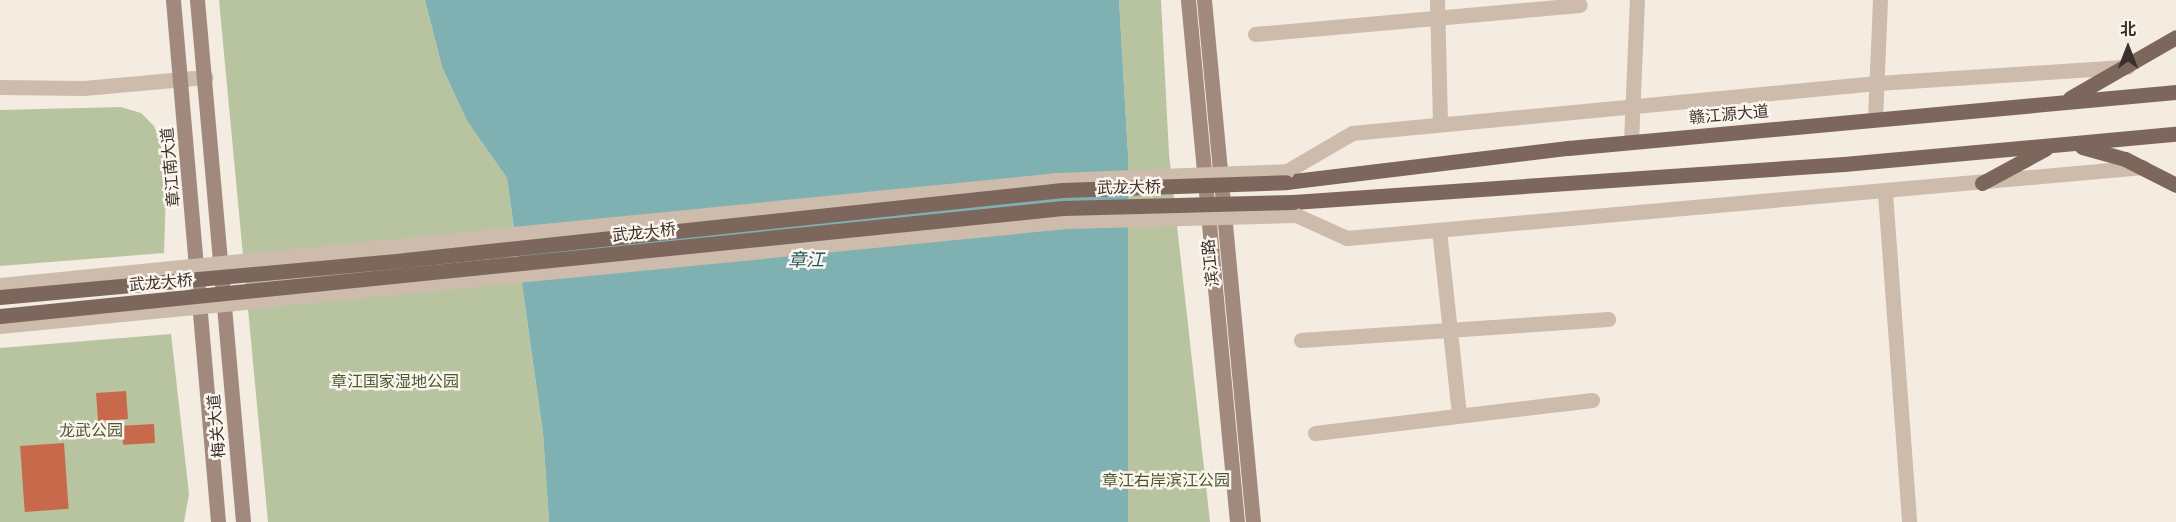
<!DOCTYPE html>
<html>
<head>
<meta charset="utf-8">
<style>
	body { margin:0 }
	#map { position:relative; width:2176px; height:522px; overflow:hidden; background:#f4ebe1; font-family:"Fira Sans Condensed","Noto Sans SC",sans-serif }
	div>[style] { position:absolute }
	.green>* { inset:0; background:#b8c4a0 }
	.water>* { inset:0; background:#7fb0b2 }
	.building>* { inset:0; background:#c8694b; transform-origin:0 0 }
	.minor>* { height:15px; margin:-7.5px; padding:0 7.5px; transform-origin:7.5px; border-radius:7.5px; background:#cdbbac }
	.tertiary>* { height:15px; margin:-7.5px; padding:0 7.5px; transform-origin:7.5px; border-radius:7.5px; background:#cdbbac }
	.secondary>* { height:15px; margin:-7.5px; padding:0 7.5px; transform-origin:7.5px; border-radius:7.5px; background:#a18a7d }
	.primary>* { height:15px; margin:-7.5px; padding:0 7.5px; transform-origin:7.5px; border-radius:7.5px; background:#7d675c }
	.tertiary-bridge>* { height:15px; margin:-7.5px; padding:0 7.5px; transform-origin:7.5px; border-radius:7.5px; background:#cdbbac }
	.primary-bridge>* { height:15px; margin:-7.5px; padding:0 7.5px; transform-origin:7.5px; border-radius:7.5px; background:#7d675c }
	span { translate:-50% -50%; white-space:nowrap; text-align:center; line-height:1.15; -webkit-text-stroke:5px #fbf5ee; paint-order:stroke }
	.street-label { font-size:16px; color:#3b302b }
	.park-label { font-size:16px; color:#4a5a2e }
	.water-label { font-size:18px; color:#1f5a5e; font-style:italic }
	.north { position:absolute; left:2098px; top:18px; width:60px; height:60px; -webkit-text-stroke:4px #fbf5ee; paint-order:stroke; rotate:0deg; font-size:16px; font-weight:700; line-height:24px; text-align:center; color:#3b302b }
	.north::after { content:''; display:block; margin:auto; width:21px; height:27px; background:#3b302b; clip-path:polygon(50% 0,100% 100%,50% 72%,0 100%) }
</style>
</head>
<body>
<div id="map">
	<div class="green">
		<i style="clip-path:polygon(219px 0,425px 0,442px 67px,467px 121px,507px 178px,543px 433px,549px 522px,268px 522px)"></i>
		<i style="clip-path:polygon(1119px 0,1161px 0,1169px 154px,1210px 522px,1128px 522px,1128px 154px)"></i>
		<i style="clip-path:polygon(121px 107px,141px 113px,154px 126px,161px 144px,166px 190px,164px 253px,0 266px,0 110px)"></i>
		<i style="clip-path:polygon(171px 334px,189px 494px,184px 522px,0 522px,0 348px)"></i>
	</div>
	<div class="water">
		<i style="clip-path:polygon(425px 0,1119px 0,1128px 154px,1128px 522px,549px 522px,543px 433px,507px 178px,467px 121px,442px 67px)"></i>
	</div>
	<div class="building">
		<i style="left:126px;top:391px;width:28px;height:30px;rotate:86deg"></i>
		<i style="left:154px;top:424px;width:19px;height:32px;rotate:87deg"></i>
		<i style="left:64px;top:443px;width:66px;height:44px;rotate:86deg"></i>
	</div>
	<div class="minor">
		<i style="left:1437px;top:0;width:124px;rotate:88.6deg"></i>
		<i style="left:1255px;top:34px;width:326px;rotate:-5.1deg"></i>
		<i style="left:0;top:87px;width:84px;rotate:0.7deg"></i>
		<i style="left:84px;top:88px;width:122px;rotate:-5.2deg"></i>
		<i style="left:1875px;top:119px;width:119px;rotate:-87.6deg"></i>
		<i style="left:1439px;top:230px;width:185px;rotate:83.8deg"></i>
		<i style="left:1301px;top:340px;width:308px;rotate:-3.9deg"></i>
		<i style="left:1315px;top:433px;width:279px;rotate:-6.8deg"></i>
	</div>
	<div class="tertiary">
		<i style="left:1631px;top:142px;width:142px;rotate:-87.6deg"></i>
		<i style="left:1287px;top:171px;width:75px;rotate:-30.3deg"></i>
		<i style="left:1352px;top:133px;width:527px;rotate:-5.44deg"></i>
		<i style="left:1877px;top:83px;width:251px;rotate:-3.7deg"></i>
		<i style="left:1885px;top:193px;width:330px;rotate:85.8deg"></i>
		<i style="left:1296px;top:215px;width:56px;rotate:24.3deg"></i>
		<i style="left:1347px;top:238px;width:799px;rotate:-5.1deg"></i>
	</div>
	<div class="secondary">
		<i style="left:173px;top:0;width:524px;rotate:85.07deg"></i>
		<i style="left:197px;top:0;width:524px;rotate:84.96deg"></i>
		<i style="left:1188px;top:0;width:524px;rotate:84.64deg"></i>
		<i style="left:1204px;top:0;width:524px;rotate:84.64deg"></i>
	</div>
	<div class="primary">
		<i style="left:2070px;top:98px;width:122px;rotate:-29.9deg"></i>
		<i style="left:2082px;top:147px;width:45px;rotate:15.6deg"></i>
		<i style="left:2125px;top:159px;width:57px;rotate:27deg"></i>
		<i style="left:1286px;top:182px;width:284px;rotate:-6.9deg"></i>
		<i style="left:1568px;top:148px;width:611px;rotate:-5.26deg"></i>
		<i style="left:1982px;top:183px;width:72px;rotate:-28.4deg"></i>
		<i style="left:1293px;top:202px;width:552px;rotate:-3.95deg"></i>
		<i style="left:1844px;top:164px;width:333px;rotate:-5.2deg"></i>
	</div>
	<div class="tertiary-bridge">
		<i style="left:0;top:285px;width:1062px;rotate:-5.67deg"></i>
		<i style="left:1057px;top:180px;width:230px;rotate:-2.2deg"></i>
		<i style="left:0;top:326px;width:1072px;rotate:-5.62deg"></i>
		<i style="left:1067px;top:221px;width:229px;rotate:-1.5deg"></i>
	</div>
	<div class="primary-bridge">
		<i style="left:0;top:297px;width:407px;rotate:-5.2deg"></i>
		<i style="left:405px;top:260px;width:661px;rotate:-6.08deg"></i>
		<i style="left:1062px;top:190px;width:224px;rotate:-2deg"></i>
		<i style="left:0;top:316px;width:1068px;rotate:-5.8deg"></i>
		<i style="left:1063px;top:208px;width:230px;rotate:-1.5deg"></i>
	</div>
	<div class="street-label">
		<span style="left:1729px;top:115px;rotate:-5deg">赣江源大道</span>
		<span style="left:171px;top:167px;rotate:-95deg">章江南大道</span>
		<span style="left:1129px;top:188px;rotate:-1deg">武龙大桥</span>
		<span style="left:644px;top:233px;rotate:-6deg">武龙大桥</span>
		<span style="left:1211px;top:263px;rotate:-96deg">滨江路</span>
		<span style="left:161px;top:283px;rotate:-5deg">武龙大桥</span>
		<span style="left:217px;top:426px;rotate:-95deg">梅关大道</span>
	</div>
	<div class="park-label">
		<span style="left:395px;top:382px">章江国家湿地公园</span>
		<span style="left:91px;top:431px">龙武公园</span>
		<span style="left:1166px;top:481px">章江右岸滨江公园</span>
	</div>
	<div class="water-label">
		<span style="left:806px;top:260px">章江</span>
	</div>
	<div class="north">北</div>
</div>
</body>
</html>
